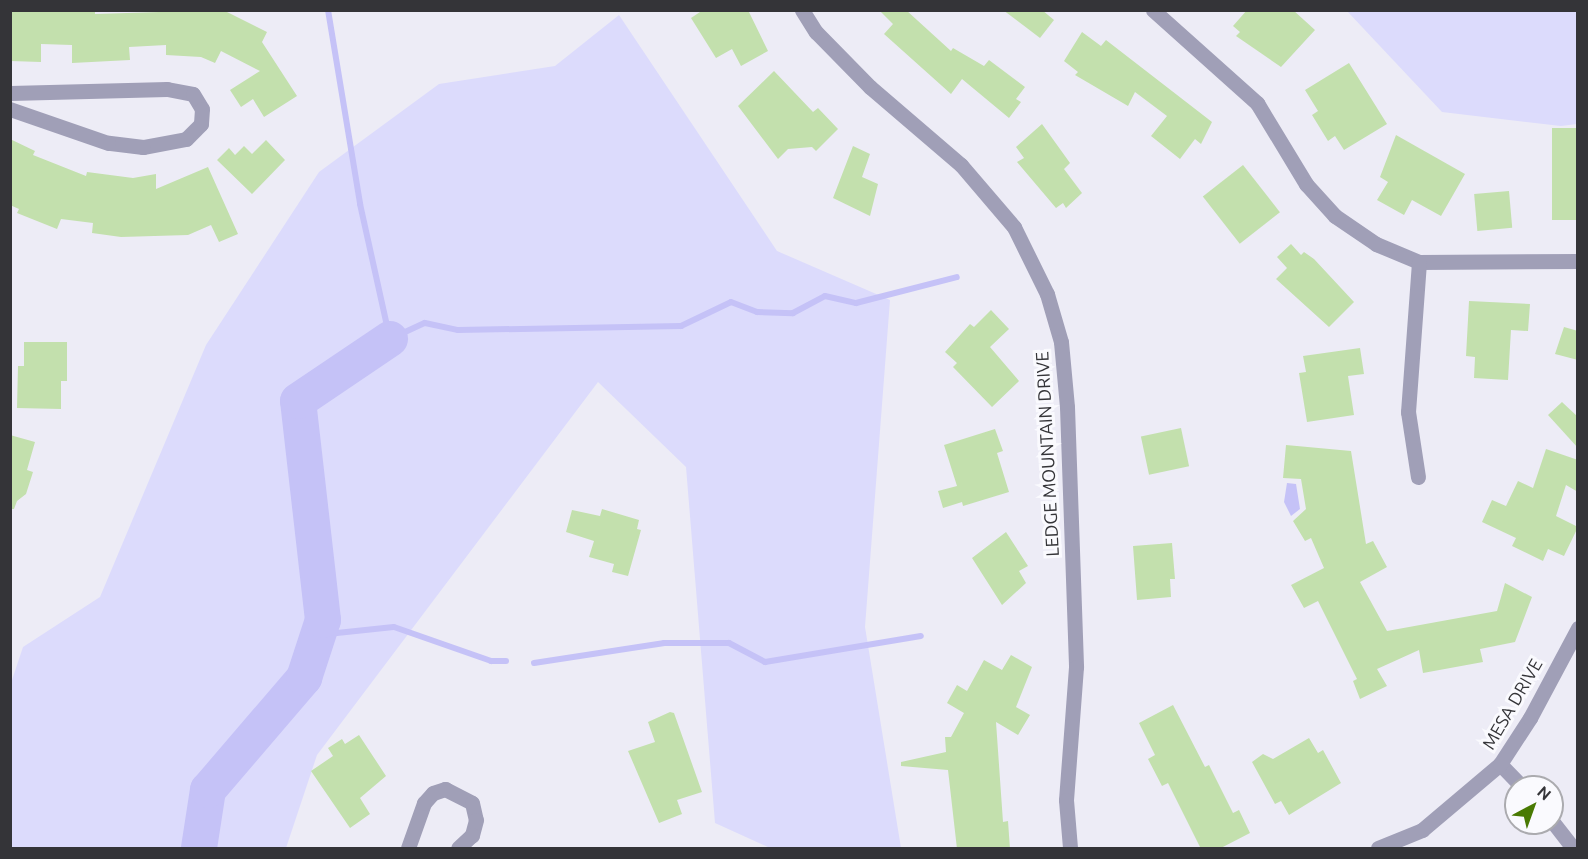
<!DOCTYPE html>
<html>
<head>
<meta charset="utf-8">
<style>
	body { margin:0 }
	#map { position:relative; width:1588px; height:859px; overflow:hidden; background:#edecf6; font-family:Ubuntu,sans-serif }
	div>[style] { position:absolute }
	.green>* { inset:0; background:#dcdbfc }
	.water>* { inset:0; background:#c5c2f7 }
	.stream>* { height:6px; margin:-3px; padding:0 3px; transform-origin:3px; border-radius:3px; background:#c5c2f7 }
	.river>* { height:36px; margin:-18px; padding:0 18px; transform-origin:18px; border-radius:18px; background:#c5c2f7 }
	.building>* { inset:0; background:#c3e0ad; transform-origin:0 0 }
	.minor>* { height:15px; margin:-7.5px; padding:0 7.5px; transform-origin:7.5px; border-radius:7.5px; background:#a09fb7 }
	.tertiary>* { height:15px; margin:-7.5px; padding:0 7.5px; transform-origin:7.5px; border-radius:7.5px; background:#a09fb7 }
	span { translate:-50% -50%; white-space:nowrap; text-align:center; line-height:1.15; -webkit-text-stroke:6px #fafafe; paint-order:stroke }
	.street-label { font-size:18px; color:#343438 }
	.frame { position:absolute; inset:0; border:12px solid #343438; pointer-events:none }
	.north { position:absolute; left:1504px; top:775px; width:60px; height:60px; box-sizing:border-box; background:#fafafe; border:2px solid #ababaf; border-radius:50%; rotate:41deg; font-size:16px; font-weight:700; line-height:24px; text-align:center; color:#343438 }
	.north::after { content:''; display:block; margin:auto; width:21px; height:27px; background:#497a03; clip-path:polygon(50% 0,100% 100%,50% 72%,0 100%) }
</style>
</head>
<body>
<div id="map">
	<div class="green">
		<i style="clip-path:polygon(1347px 11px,1577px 11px,1577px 124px,1561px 126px,1442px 112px)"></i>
		<i style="clip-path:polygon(619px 15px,777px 251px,890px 300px,865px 627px,901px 848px,770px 848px,715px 823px,686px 467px,598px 382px,317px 755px,286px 848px,11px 848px,11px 683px,23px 647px,100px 597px,206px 345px,319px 172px,439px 84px,555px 66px)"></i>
	</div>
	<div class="water">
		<i style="clip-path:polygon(1287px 483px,1296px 484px,1300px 509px,1291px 516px,1284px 502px)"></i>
	</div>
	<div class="stream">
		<i style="left:328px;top:10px;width:197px;rotate:80.6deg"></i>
		<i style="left:360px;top:204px;width:138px;rotate:77.5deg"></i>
		<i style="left:390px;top:339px;width:38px;rotate:-25deg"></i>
		<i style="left:425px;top:323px;width:34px;rotate:12deg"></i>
		<i style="left:458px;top:330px;width:223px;rotate:-1deg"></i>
		<i style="left:681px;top:326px;width:55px;rotate:-25.6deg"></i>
		<i style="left:731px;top:302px;width:28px;rotate:21deg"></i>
		<i style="left:757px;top:312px;width:36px;rotate:2deg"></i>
		<i style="left:793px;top:313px;width:36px;rotate:-28deg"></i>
		<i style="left:825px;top:296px;width:32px;rotate:13deg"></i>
		<i style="left:856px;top:303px;width:104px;rotate:-14.4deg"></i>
		<i style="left:318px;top:635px;width:76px;rotate:-6deg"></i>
		<i style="left:394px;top:627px;width:103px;rotate:19.3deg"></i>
		<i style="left:491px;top:661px;width:15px"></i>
		<i style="left:534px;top:663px;width:132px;rotate:-8.7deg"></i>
		<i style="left:664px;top:643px;width:65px"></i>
		<i style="left:729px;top:643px;width:41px;rotate:27.8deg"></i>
		<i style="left:765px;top:662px;width:158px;rotate:-9.5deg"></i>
	</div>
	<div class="river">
		<i style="left:199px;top:848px;width:59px;rotate:-81.2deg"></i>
		<i style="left:208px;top:790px;width:148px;rotate:-49.4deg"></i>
		<i style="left:304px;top:678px;width:61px;rotate:-71.9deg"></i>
		<i style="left:323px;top:620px;width:220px;rotate:-96.5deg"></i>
		<i style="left:298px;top:401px;width:111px;rotate:-34deg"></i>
	</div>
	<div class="building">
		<i style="clip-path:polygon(10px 10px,95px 11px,95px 14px,223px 10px,267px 32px,262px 42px,297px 96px,264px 117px,253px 99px,241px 107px,230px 90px,260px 71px,221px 51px,215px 63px,201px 57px,166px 55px,166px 45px,129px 47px,130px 60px,72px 63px,72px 45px,41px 44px,41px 62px,10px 61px)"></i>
		<i style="clip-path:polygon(703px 10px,748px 10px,768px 51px,741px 66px,732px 49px,716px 58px,691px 18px)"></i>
		<i style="clip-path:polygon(879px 10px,906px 10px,951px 51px,953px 48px,984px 66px,989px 60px,1025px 87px,1016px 99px,1021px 102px,1009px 118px,962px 79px,951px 94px,884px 34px,893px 24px)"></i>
		<i style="clip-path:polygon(1003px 10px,1042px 10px,1054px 20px,1040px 38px)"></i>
		<i style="clip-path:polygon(1247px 10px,1293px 10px,1315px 30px,1281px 67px,1236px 36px,1240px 32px,1233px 26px)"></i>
		<i style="clip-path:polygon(1082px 32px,1101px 46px,1106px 40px,1212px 122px,1201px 144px,1195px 139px,1180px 159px,1151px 136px,1167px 116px,1135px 92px,1128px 106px,1075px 75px,1078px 72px,1064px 61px)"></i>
		<i style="clip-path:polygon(1349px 63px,1387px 124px,1344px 150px,1335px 136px,1328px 141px,1312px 115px,1318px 111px,1305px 90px)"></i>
		<i style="clip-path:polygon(774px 71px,813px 112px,818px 108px,838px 129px,816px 151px,812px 147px,788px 149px,778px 159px,738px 106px)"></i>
		<i style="clip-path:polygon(1042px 124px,1070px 163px,1064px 169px,1082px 193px,1066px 208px,1063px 203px,1056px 208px,1017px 162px,1024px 158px,1016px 147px)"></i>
		<i style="left:1578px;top:128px;width:92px;height:26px;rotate:90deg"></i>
		<i style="clip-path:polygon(1396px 135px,1465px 174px,1441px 216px,1412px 200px,1404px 215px,1377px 200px,1388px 182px,1380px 177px)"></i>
		<i style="clip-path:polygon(10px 139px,35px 151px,33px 155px,86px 176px,87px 172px,133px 178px,156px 174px,156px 189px,208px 167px,238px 234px,219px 242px,211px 225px,188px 235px,121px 237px,92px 233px,93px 223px,61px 219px,57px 229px,17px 213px,19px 209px,10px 205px)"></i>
		<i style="clip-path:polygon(266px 140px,285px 160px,252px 194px,217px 160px,229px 148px,235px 155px,244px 146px,252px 154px)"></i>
		<i style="clip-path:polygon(853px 146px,870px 154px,862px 177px,878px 184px,870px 216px,833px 198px)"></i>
		<i style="left:1243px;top:165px;width:60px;height:51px;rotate:52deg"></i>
		<i style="left:1509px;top:191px;width:37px;height:35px;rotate:85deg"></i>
		<i style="clip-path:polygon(1291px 244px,1301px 255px,1304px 252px,1314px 259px,1354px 302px,1329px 327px,1276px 279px,1287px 268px,1277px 257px)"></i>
		<i style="clip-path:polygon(1469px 301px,1530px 304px,1528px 331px,1511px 330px,1508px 380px,1474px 378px,1475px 357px,1466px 356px)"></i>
		<i style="clip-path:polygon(991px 310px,1009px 329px,990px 347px,1019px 381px,992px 407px,953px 367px,957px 363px,945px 352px,970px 324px,974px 327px)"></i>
		<i style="clip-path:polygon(1564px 327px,1578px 331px,1578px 360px,1555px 354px)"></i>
		<i style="clip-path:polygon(24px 342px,67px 342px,67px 381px,61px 381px,61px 409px,17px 408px,18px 366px,24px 366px)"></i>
		<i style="clip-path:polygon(1360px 348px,1364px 374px,1348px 376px,1354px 415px,1307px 422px,1299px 373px,1306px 372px,1303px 356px)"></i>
		<i style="clip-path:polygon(1562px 402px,1578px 417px,1578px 448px,1548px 415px)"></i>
		<i style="left:1181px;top:428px;width:39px;height:41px;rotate:78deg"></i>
		<i style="clip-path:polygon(995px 429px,1003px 451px,997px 453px,1009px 492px,963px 506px,962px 502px,943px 508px,938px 491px,957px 486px,944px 445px)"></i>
		<i style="clip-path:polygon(10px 435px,35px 442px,27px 470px,33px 472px,26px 494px,17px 501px,14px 509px,10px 509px)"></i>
		<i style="clip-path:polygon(1286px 445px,1351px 451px,1366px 544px,1373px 541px,1387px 567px,1360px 582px,1387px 631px,1497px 611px,1505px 583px,1532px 597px,1515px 642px,1480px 649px,1483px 662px,1423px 673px,1419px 650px,1377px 669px,1387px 686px,1360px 699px,1353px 681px,1357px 679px,1318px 601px,1304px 608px,1291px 585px,1324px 568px,1311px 538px,1305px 541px,1293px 521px,1306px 509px,1301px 479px,1283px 478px)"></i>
		<i style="clip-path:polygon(1546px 449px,1578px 460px,1578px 492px,1566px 485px,1556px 516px,1578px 527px,1564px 556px,1548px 549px,1543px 561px,1512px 546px,1516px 538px,1482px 522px,1492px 500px,1506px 506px,1518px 481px,1533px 488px)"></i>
		<i style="clip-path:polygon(602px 509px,639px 520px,637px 529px,641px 530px,628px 576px,612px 572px,614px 564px,589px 557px,594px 541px,566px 532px,572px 510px,600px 516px)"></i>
		<i style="clip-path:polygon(1006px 532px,1028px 566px,1019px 571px,1026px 583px,1002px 605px,972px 558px)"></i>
		<i style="clip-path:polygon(1172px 543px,1175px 579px,1170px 579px,1171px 597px,1137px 600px,1133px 546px)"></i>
		<i style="clip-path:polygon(1011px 655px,1032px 667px,1016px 707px,1030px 715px,1018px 735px,996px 722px,1003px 822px,1008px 821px,1010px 849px,957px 849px,948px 770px,901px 766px,901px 762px,946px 752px,945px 737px,951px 737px,964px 713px,947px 703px,957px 685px,967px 691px,984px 660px,1002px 670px)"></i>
		<i style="clip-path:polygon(1173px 705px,1205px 767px,1209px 765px,1233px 813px,1239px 810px,1250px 833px,1219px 849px,1201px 849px,1168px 783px,1162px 786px,1148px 759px,1155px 755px,1139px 723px)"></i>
		<i style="clip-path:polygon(670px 712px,674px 713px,702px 792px,677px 800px,682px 814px,659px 823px,628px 751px,655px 742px,648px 722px)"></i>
		<i style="clip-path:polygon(359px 735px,386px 776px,360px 798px,370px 814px,350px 828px,311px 771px,333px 756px,328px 748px,342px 739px,345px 744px)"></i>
		<i style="clip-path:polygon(1309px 738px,1318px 753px,1323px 750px,1341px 783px,1289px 815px,1281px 801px,1275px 804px,1252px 762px,1263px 754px,1273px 759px)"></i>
	</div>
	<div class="minor">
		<i style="left:802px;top:10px;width:26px;rotate:58deg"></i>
		<i style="left:816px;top:32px;width:77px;rotate:45.5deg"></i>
		<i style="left:870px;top:87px;width:120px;rotate:40.6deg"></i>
		<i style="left:961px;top:165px;width:82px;rotate:49.5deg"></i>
		<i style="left:1014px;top:227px;width:75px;rotate:63.8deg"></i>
		<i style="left:1047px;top:294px;width:50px;rotate:73.7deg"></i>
		<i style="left:1061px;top:342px;width:65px;rotate:84.7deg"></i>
		<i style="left:1067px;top:407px;width:260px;rotate:88deg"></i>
		<i style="left:1076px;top:667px;width:133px;rotate:94.3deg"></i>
		<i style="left:1066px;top:800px;width:48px;rotate:85.2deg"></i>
		<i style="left:1153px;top:10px;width:140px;rotate:41.8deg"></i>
		<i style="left:1257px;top:103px;width:95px;rotate:58.8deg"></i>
		<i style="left:1306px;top:184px;width:43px;rotate:47.8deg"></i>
		<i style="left:1335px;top:216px;width:50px;rotate:34.3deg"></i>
		<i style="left:1376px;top:244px;width:47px;rotate:22.7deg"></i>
		<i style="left:1419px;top:262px;width:159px;rotate:-0.4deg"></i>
		<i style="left:10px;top:93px;width:157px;rotate:-1.5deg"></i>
		<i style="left:167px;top:89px;width:26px;rotate:11deg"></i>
		<i style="left:193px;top:94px;width:17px;rotate:59deg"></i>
		<i style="left:202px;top:109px;width:15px;rotate:94deg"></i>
		<i style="left:201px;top:124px;width:21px;rotate:135deg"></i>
		<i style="left:186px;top:139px;width:44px;rotate:169.5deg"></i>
		<i style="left:143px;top:147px;width:35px;rotate:-173deg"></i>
		<i style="left:108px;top:143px;width:104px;rotate:-160.9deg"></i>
		<i style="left:1418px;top:477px;width:66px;rotate:-98.7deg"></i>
		<i style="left:1408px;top:412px;width:150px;rotate:-85.8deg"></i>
		<i style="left:1500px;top:764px;width:32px;rotate:46deg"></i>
		<i style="left:1552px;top:821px;width:34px;rotate:52deg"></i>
		<i style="left:408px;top:848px;width:48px;rotate:-70.4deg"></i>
		<i style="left:424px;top:803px;width:13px;rotate:-48deg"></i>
		<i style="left:433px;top:793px;width:13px;rotate:-18deg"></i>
		<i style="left:445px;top:789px;width:30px;rotate:27deg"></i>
		<i style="left:472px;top:803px;width:17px;rotate:77deg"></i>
		<i style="left:476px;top:820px;width:16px;rotate:105deg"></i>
		<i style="left:472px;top:835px;width:19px;rotate:137deg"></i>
	</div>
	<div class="tertiary">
		<i style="left:1378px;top:848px;width:48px;rotate:-22.2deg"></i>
		<i style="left:1422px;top:830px;width:102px;rotate:-40.2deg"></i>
		<i style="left:1500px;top:764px;width:55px;rotate:-56.9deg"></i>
		<i style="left:1530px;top:718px;width:102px;rotate:-61.9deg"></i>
	</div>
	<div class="street-label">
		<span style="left:1047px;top:454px;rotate:-93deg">LEDGE MOUNTAIN DRIVE</span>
		<span style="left:1512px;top:704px;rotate:-60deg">MESA DRIVE</span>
	</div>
	<div class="frame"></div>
	<div class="north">N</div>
</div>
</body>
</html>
